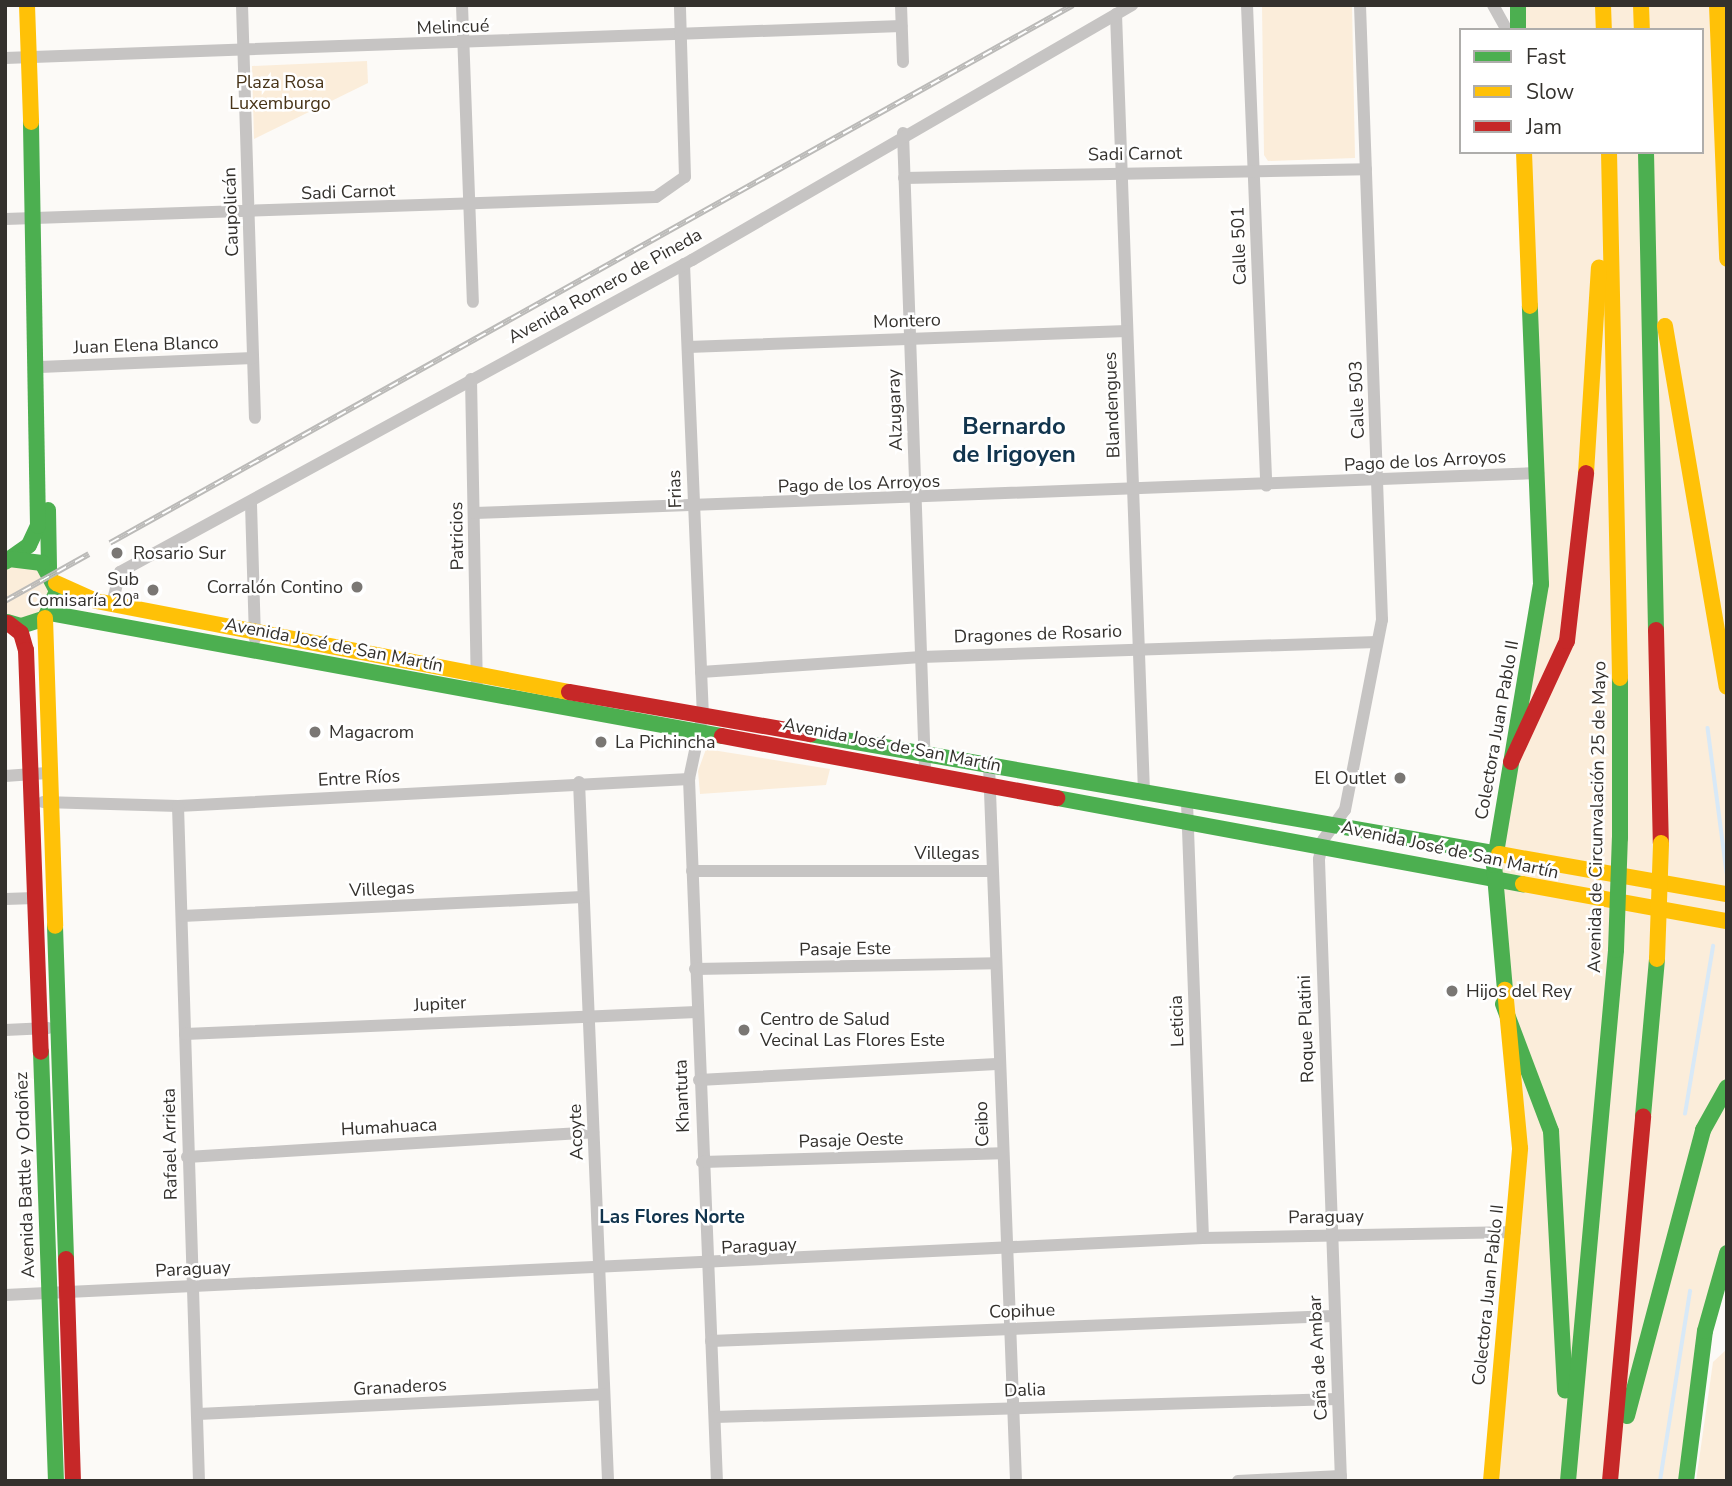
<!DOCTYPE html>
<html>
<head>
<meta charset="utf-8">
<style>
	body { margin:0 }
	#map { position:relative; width:1732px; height:1486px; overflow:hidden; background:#fcfaf7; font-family:"Nunito Sans",sans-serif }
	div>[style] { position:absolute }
	.green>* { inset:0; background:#fbedda }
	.stream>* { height:3.5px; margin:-1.75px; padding:0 1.75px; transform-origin:1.75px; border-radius:1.75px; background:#d8e9f7 }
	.street>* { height:12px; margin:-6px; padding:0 6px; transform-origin:6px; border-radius:6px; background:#c6c4c3 }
	.fast>* { height:16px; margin:-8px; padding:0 8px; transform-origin:8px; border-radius:8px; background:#4caf50 }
	.slow>* { height:16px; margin:-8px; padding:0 8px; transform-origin:8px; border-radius:8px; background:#ffc107 }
	.jam>* { height:16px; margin:-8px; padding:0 8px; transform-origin:8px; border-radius:8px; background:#c62828 }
	.rail>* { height:6px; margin-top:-3px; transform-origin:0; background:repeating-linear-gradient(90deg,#fff 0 10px,#bbbab8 0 20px); box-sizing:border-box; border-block:2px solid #bbbab8 }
	.fast-bridge>* { height:16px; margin:-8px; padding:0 8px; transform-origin:8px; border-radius:8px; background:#4caf50 }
	.slow-bridge>* { height:16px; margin:-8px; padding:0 8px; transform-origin:8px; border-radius:8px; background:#ffc107 }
	.dots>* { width:19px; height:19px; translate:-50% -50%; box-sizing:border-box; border:4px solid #fff; border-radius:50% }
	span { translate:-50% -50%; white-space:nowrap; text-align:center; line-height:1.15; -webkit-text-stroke:5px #fff; paint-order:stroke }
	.street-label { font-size:18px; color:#34312d }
	.park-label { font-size:18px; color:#473317 }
	.poi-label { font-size:18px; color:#34312d }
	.left { translate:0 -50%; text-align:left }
	.right { translate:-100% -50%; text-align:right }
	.neighbourhood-label { font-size:19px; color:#11344d; font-weight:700 }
	.district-label { font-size:24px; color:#11344d; font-weight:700 }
	.frame { position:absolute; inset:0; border:7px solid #34312d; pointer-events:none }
	.legend { position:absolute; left:1459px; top:28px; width:245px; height:126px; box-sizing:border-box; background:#fff; border:2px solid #aeadab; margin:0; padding:9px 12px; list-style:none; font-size:21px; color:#34312d }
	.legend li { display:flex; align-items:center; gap:14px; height:35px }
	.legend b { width:35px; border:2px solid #aeadab }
</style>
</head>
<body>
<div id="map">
	<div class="green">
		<i style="clip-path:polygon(1262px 5px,1352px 5px,1355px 158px,1268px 161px,1264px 155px)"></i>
		<i style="clip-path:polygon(1518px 5px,1717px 5px,1727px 259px,1727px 1253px,1686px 1481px,1491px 1481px,1520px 1148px,1493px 882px,1541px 584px,1524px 152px,1702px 152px,1702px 30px,1518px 30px)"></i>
		<i style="clip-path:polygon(367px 61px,368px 83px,254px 139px,252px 66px)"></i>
		<i style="clip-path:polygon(5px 562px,51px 572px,49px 613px,5px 621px)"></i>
		<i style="clip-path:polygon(706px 749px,830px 769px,826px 785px,700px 794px,698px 771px)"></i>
		<i style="clip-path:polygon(1727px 1349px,1727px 1481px,1696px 1481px,1713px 1362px)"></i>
	</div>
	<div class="stream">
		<i style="left:1708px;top:728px;width:146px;rotate:82.5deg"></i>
		<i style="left:1685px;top:1114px;width:170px;rotate:-80.5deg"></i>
		<i style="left:1660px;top:1481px;width:192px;rotate:-81deg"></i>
	</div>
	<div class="street">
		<i style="left:242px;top:5px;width:413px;rotate:88.2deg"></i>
		<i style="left:462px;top:5px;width:297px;rotate:87.9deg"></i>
		<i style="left:901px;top:5px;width:57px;rotate:88deg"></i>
		<i style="left:1247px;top:5px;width:481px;rotate:87.7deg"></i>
		<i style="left:1493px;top:5px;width:29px;rotate:61deg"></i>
		<i style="left:1116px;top:14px;width:781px;rotate:87.94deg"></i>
		<i style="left:5px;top:58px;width:897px;rotate:-2.05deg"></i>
		<i style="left:903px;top:133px;width:637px;rotate:88.02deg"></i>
		<i style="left:904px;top:178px;width:462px;rotate:-1.1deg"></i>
		<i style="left:5px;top:219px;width:651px;rotate:-1.94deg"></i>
		<i style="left:656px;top:197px;width:35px;rotate:-35deg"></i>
		<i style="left:685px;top:177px;width:172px;rotate:-91.7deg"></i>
		<i style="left:684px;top:264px;width:449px;rotate:87.6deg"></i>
		<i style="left:703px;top:713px;width:67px;rotate:102deg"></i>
		<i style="left:689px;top:779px;width:703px;rotate:87.72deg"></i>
		<i style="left:688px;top:347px;width:439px;rotate:-2.1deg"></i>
		<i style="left:40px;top:367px;width:213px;rotate:-2.4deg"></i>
		<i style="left:471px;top:379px;width:304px;rotate:88.9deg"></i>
		<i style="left:251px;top:504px;width:135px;rotate:88.3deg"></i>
		<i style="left:475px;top:513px;width:1064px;rotate:-2.15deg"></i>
		<i style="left:112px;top:604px;width:33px;rotate:-76deg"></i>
		<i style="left:120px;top:572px;width:652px;rotate:-28.61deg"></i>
		<i style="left:692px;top:260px;width:509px;rotate:-30.09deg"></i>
		<i style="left:701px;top:672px;width:221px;rotate:-3.9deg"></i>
		<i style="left:921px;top:657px;width:456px;rotate:-1.9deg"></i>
		<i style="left:989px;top:765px;width:717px;rotate:87.84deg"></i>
		<i style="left:5px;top:776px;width:42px;rotate:-4.1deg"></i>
		<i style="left:579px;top:782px;width:700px;rotate:87.62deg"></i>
		<i style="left:43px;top:802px;width:135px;rotate:1.7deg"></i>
		<i style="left:178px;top:806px;width:512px;rotate:-3.02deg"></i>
		<i style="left:1187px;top:802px;width:436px;rotate:87.9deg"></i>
		<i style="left:178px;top:806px;width:675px;rotate:88.22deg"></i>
		<i style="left:692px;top:871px;width:300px"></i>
		<i style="left:5px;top:899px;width:30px;rotate:-2deg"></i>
		<i style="left:182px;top:916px;width:401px;rotate:-2.7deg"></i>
		<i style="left:695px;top:969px;width:300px;rotate:-1.1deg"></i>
		<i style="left:5px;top:1030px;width:43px;rotate:-2.7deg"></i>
		<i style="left:185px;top:1034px;width:512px;rotate:-2.46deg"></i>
		<i style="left:699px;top:1080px;width:298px;rotate:-3.1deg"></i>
		<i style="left:187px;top:1157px;width:407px;rotate:-3.5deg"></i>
		<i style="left:702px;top:1162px;width:299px;rotate:-1.7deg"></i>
		<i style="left:5px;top:1295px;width:1199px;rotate:-2.72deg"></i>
		<i style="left:1203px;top:1238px;width:312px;rotate:-1.1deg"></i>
		<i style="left:711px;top:1341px;width:623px;rotate:-2.3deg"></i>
		<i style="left:198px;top:1414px;width:406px;rotate:-2.8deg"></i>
		<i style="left:715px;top:1417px;width:622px;rotate:-1.66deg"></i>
		<i style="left:1238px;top:1481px;width:103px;rotate:-2.8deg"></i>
		<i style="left:1341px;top:1481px;width:622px;rotate:-92.03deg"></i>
		<i style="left:1319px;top:859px;width:19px;rotate:-78deg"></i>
		<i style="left:1323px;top:840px;width:37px;rotate:-54deg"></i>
		<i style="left:1345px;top:810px;width:194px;rotate:-79deg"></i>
		<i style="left:1382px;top:620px;width:615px;rotate:-92.05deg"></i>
	</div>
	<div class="fast">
		<i style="left:1518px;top:5px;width:25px;rotate:90deg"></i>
		<i style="left:1646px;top:152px;width:478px;rotate:88.8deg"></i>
		<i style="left:48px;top:510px;width:59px;rotate:89deg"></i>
		<i style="left:5px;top:562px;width:29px;rotate:-35deg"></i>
		<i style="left:29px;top:545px;width:21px;rotate:-65deg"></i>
		<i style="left:38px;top:526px;width:404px;rotate:-91deg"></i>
		<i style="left:49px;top:613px;width:684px;rotate:10.36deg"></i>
		<i style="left:7px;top:622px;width:15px;rotate:16deg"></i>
		<i style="left:21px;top:626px;width:25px;rotate:-18deg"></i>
		<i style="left:45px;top:618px;width:30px;rotate:-66deg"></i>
		<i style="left:57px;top:591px;width:32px;rotate:-118deg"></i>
		<i style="left:42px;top:563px;width:31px;rotate:-173deg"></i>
		<i style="left:1620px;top:678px;width:160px;rotate:90deg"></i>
		<i style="left:810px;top:734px;width:699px;rotate:9.88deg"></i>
		<i style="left:1057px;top:798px;width:474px;rotate:10.5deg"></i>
		<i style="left:55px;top:926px;width:333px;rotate:88.1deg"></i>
		<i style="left:1505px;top:990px;width:125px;rotate:-95deg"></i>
		<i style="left:1494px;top:865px;width:285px;rotate:-80.5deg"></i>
		<i style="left:1541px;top:584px;width:278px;rotate:-92.3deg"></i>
		<i style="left:1503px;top:1004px;width:136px;rotate:69.3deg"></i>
		<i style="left:1551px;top:1131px;width:260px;rotate:86.9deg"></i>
		<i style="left:41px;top:1052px;width:429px;rotate:88deg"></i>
		<i style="left:1643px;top:1116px;width:158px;rotate:-84.9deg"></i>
		<i style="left:1627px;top:1416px;width:296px;rotate:-75.1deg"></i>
		<i style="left:1703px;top:1130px;width:49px;rotate:-60.8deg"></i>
		<i style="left:1568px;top:1481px;width:533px;rotate:-84.83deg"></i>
		<i style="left:1686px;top:1481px;width:151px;rotate:-82.8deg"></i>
		<i style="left:1705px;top:1331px;width:81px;rotate:-74.2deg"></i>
	</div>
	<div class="slow">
		<i style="left:27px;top:5px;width:117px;rotate:88deg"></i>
		<i style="left:1603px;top:5px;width:25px;rotate:88deg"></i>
		<i style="left:1641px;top:5px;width:25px;rotate:88deg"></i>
		<i style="left:1717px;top:5px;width:254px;rotate:87.7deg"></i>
		<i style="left:1524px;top:152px;width:154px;rotate:87.8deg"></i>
		<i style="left:1609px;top:152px;width:526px;rotate:88.8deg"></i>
		<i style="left:1665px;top:326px;width:366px;rotate:80.3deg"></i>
		<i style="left:1586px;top:473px;width:206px;rotate:-86.4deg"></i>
		<i style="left:56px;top:583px;width:44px;rotate:24.2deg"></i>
		<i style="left:96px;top:601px;width:482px;rotate:10.9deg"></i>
		<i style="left:45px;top:618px;width:308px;rotate:88.1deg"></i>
		<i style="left:1499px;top:854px;width:231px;rotate:10deg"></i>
		<i style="left:1523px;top:884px;width:207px;rotate:10.3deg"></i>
		<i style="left:1491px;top:1481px;width:334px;rotate:-85deg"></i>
		<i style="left:1520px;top:1148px;width:159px;rotate:-95.4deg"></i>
	</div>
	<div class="jam">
		<i style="left:8px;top:623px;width:16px;rotate:38deg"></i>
		<i style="left:21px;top:633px;width:18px;rotate:74deg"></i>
		<i style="left:26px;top:650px;width:402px;rotate:87.9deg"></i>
		<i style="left:1656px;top:630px;width:213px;rotate:88.7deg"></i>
		<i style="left:569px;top:692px;width:245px;rotate:9.9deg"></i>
		<i style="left:722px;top:736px;width:341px;rotate:10.5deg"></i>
		<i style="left:1511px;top:762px;width:133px;rotate:-65.2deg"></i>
		<i style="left:1567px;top:641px;width:169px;rotate:-83.5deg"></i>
		<i style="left:66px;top:1259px;width:222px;rotate:88.2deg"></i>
		<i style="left:1610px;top:1481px;width:366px;rotate:-84.8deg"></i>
	</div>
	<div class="rail">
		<i style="left:110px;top:543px;width:1103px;rotate:-29.19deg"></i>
		<i style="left:5px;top:601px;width:96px;rotate:-29.2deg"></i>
	</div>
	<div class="fast-bridge">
		<i style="left:1616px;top:950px;width:112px;rotate:-88deg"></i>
	</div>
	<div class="slow-bridge">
		<i style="left:1657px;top:959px;width:116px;rotate:-88deg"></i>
	</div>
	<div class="dots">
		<i style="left:117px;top:553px;background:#7a7774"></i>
		<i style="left:357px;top:587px;background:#7a7774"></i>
		<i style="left:153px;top:590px;background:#7a7774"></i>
		<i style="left:315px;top:732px;background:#7a7774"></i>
		<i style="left:601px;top:742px;background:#7a7774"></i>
		<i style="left:1400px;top:778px;background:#7a7774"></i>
		<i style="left:1452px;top:991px;background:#7a7774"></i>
		<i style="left:744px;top:1030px;background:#7a7774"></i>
	</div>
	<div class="street-label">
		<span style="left:453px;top:27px;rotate:-2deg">Melincué</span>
		<span style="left:1135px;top:154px;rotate:-1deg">Sadi Carnot</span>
		<span style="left:348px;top:192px;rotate:-2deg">Sadi Carnot</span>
		<span style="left:231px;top:212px;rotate:-92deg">Caupolicán</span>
		<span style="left:1239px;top:246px;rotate:-92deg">Calle 501</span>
		<span style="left:605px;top:286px;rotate:-29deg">Avenida Romero de Pineda</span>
		<span style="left:907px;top:321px;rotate:-2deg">Montero</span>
		<span style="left:146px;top:345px;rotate:-2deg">Juan Elena Blanco</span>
		<span style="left:1357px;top:400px;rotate:-92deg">Calle 503</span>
		<span style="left:1112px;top:405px;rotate:-92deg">Blandengues</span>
		<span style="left:895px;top:410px;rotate:-92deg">Alzugaray</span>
		<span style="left:1425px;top:461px;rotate:-3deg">Pago de los Arroyos</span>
		<span style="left:859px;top:484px;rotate:-2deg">Pago de los Arroyos</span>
		<span style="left:675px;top:489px;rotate:-92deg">Frias</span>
		<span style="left:457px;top:536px;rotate:-91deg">Patricios</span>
		<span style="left:1038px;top:634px;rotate:-2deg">Dragones de Rosario</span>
		<span style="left:334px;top:645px;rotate:11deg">Avenida José de San Martín</span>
		<span style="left:1497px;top:730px;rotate:-80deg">Colectora Juan Pablo II</span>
		<span style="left:892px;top:745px;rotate:11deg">Avenida José de San Martín</span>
		<span style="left:359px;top:778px;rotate:-3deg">Entre Ríos</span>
		<span style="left:1597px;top:817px;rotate:-89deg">Avenida de Circunvalación 25 de Mayo</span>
		<span style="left:1450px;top:850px;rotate:12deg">Avenida José de San Martín</span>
		<span style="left:947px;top:853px">Villegas</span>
		<span style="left:382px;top:889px;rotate:-3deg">Villegas</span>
		<span style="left:845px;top:949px;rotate:-1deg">Pasaje Este</span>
		<span style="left:440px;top:1004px;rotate:-3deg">Jupiter</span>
		<span style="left:1177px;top:1021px;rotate:-92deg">Leticia</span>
		<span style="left:1306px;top:1029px;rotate:-92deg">Roque Platini</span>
		<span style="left:682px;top:1096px;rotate:-92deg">Khantuta</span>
		<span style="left:982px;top:1124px;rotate:-92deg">Ceibo</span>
		<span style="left:389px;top:1127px;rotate:-3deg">Humahuaca</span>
		<span style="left:576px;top:1132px;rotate:-92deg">Acoyte</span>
		<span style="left:851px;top:1140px;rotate:-2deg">Pasaje Oeste</span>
		<span style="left:170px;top:1144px;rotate:-91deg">Rafael Arrieta</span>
		<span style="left:25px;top:1175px;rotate:-92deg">Avenida Battle y Ordoñez</span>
		<span style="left:1326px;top:1217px;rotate:-1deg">Paraguay</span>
		<span style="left:759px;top:1246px;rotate:-3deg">Paraguay</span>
		<span style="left:193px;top:1269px;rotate:-3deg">Paraguay</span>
		<span style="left:1488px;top:1295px;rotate:-84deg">Colectora Juan Pablo II</span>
		<span style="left:1022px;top:1311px;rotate:-2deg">Copihue</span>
		<span style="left:1318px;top:1358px;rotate:-93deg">Caña de Ambar</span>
		<span style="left:400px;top:1387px;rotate:-3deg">Granaderos</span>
		<span style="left:1025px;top:1390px;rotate:-2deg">Dalia</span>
	</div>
	<div class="park-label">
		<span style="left:280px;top:93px">Plaza Rosa<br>Luxemburgo</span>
	</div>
	<div class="poi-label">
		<span class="left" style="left:133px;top:553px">Rosario Sur</span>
		<span class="right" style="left:139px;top:590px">Sub<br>Comisaría 20ª</span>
		<span class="right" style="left:343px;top:587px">Corralón Contino</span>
		<span class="left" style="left:329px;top:732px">Magacrom</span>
		<span class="left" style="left:615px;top:742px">La Pichincha</span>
		<span class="right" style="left:1386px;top:778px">El Outlet</span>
		<span class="left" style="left:1466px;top:991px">Hijos del Rey</span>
		<span class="left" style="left:760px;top:1030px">Centro de Salud<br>Vecinal Las Flores Este</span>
	</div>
	<div class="neighbourhood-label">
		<span style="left:672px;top:1218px">Las Flores Norte</span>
	</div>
	<div class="district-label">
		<span style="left:1014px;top:441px">Bernardo<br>de Irigoyen</span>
	</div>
	<div class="frame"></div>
	<ul class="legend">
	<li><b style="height:9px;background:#4caf50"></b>Fast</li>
	<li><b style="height:9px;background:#ffc107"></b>Slow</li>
	<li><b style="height:9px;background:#c62828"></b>Jam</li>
	</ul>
</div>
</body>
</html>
